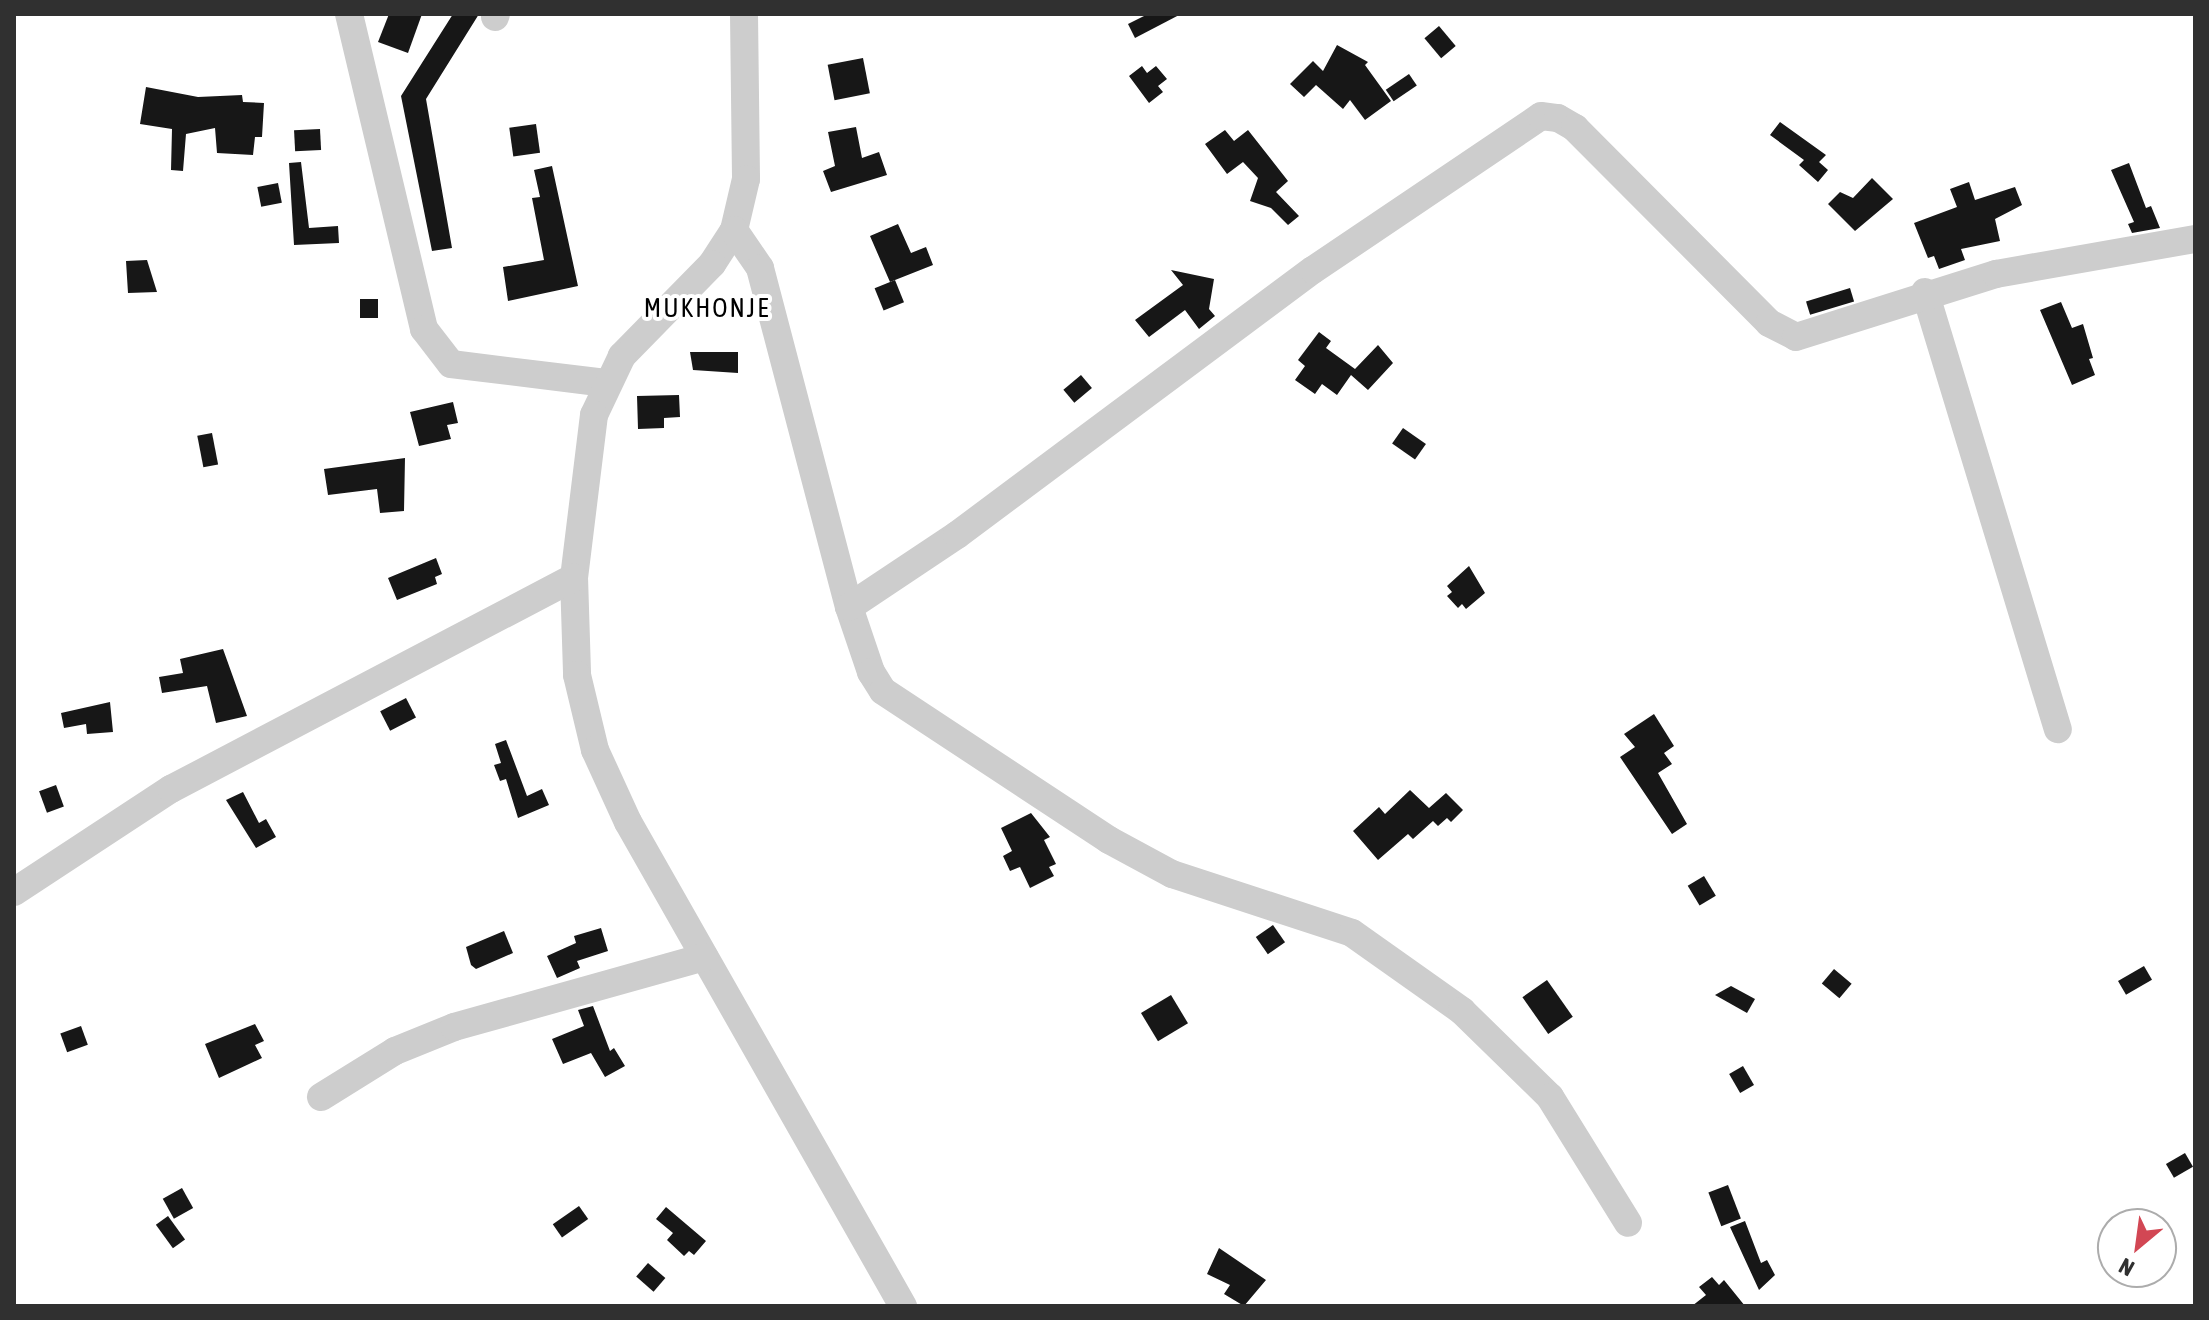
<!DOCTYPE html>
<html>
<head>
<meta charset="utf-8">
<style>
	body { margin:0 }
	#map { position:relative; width:2209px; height:1320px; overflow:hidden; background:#fff; font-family:"Asap Condensed",sans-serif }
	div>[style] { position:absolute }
	.building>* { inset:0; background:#171717; transform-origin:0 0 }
	.minor>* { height:28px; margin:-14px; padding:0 14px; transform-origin:14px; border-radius:14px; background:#cdcdcd }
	span { translate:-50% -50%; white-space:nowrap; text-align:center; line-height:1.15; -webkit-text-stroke:8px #fff; paint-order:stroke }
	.quarter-label { font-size:26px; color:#000; letter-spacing:2px }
	.frame { position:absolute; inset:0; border:16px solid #303030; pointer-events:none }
	.north { position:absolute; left:2097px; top:1208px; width:80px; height:80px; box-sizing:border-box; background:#fff; border:2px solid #acacac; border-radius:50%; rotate:209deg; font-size:22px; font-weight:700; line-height:32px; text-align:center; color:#303030 }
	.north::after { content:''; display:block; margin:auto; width:28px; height:36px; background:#d24754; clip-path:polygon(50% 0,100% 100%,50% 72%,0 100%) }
</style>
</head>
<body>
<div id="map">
	<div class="building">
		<i style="clip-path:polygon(389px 14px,422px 14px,408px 53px,378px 42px)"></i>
		<i style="clip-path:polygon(453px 14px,479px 14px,426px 99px,452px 248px,432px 251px,401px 96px)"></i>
		<i style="clip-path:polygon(1148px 14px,1181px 14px,1135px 38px,1128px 24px)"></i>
		<i style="left:1439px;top:26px;width:26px;height:19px;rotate:50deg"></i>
		<i style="clip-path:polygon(1337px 45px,1368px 62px,1365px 65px,1391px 101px,1365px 120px,1350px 100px,1343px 109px,1316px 85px,1304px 97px,1290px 84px,1313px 61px,1323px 71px)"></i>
		<i style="left:863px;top:58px;width:36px;height:36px;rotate:79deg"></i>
		<i style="clip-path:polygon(1142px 66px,1147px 73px,1156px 66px,1167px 79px,1158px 86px,1163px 92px,1149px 103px,1129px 76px)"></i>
		<i style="left:1409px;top:74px;width:14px;height:28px;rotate:56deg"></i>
		<i style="clip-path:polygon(146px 87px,198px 97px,242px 95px,243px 102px,264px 103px,262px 137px,255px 137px,253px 155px,217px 153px,215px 128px,186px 134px,183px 171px,171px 170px,172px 129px,140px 124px)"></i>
		<i style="clip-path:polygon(1780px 122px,1826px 155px,1819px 162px,1828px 170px,1818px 182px,1799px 165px,1804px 160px,1770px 135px)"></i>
		<i style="left:536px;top:124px;width:29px;height:27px;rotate:82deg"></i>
		<i style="clip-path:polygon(856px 127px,862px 158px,879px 152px,887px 175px,831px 192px,823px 171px,835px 166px,828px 132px)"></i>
		<i style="left:320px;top:129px;width:21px;height:26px;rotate:87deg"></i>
		<i style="clip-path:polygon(1225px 130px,1234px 141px,1248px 130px,1288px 181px,1276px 192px,1299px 216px,1288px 225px,1271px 208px,1250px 201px,1258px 178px,1243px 162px,1227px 174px,1205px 144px)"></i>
		<i style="clip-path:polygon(301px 162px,309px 228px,338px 226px,339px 243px,294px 245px,289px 163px)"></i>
		<i style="clip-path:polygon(2129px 163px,2146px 208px,2151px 206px,2160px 228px,2132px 233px,2128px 224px,2134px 222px,2111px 170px)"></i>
		<i style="clip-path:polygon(552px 166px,578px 286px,508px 301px,503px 267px,544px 260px,532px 198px,540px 197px,534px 170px)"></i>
		<i style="clip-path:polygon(1872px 178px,1893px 199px,1855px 231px,1828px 204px,1840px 192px,1853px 198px)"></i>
		<i style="clip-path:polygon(1969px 182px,1975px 200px,2015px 187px,2022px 205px,1995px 219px,2000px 241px,1961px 249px,1965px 260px,1939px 269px,1934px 256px,1928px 258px,1914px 223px,1957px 207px,1950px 189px)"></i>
		<i style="left:278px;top:183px;width:20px;height:21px;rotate:79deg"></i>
		<i style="clip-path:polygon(898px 224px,911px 253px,926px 247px,933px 265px,890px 282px,870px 236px)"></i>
		<i style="clip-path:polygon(147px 260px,157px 292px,128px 293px,126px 261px)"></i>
		<i style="clip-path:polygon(1171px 270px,1214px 279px,1209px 309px,1215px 316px,1199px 329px,1185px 310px,1149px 337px,1135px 320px,1183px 285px)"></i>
		<i style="left:895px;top:280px;width:24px;height:22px;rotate:68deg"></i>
		<i style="left:1850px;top:288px;width:14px;height:46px;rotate:73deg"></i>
		<i style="left:378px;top:299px;width:19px;height:18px;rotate:90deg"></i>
		<i style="clip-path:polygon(2061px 302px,2072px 328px,2083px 324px,2093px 358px,2089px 359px,2095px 375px,2072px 385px,2040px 310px)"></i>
		<i style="clip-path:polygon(1319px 332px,1331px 341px,1326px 348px,1355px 369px,1378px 345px,1393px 363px,1368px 390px,1351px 375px,1337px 395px,1322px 384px,1315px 394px,1295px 380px,1305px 366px,1298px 360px)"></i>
		<i style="clip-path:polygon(690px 352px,738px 352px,738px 373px,693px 370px)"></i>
		<i style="left:1081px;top:375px;width:17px;height:23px;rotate:50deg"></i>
		<i style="clip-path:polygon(679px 395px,680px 417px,664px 418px,664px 428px,638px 429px,637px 396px)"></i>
		<i style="clip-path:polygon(453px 402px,458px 423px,447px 425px,451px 439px,419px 446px,410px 412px)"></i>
		<i style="left:1403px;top:428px;width:28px;height:19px;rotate:35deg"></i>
		<i style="left:212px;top:433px;width:32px;height:15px;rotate:79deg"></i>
		<i style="clip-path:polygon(405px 458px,404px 511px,380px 513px,377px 489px,328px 495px,324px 469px)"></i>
		<i style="clip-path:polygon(436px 558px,442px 574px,435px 577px,437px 584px,397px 600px,388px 578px)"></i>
		<i style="clip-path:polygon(1469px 566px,1485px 593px,1466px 609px,1462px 604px,1458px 608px,1447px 596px,1452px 592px,1447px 586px)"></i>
		<i style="clip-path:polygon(223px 649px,247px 716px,216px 723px,207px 686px,162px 693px,159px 677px,183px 673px,180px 659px)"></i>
		<i style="left:406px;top:698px;width:22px;height:29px;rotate:63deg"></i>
		<i style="clip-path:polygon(110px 702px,113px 732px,87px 734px,86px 724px,64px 728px,61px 713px)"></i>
		<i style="clip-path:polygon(1654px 714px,1674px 746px,1664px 753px,1672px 764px,1658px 773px,1687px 824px,1672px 834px,1620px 757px,1635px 747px,1624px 734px)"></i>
		<i style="clip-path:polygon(506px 740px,527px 796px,542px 789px,549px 805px,518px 818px,506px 779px,500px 781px,494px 765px,501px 763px,495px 744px)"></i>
		<i style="left:56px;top:785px;width:23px;height:18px;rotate:70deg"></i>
		<i style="clip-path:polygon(1410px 790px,1429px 808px,1446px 793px,1463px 810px,1451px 822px,1447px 818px,1438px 826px,1433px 821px,1413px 839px,1408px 834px,1378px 860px,1353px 831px,1379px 807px,1385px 814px)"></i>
		<i style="clip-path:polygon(243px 792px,259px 823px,266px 819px,276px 837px,256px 848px,226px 800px)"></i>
		<i style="clip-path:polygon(1031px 813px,1050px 837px,1044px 840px,1056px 864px,1049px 867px,1054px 876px,1030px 888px,1020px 867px,1010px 871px,1003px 856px,1012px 851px,1001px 828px)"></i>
		<i style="left:1704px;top:876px;width:23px;height:19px;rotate:59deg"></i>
		<i style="left:1273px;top:925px;width:21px;height:21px;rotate:55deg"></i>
		<i style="clip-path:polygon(601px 928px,608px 951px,577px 961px,580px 968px,557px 978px,547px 956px,576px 943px,574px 936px)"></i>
		<i style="clip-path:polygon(504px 931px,513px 953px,476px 969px,471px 965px,466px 947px)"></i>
		<i style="left:2144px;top:966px;width:16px;height:30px;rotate:60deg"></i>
		<i style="left:1834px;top:969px;width:23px;height:19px;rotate:40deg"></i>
		<i style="left:1547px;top:980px;width:45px;height:30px;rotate:55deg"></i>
		<i style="clip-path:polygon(1731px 986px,1755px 999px,1747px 1013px,1715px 995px)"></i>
		<i style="left:1171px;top:995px;width:33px;height:35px;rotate:59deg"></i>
		<i style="clip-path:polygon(593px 1006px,610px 1051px,614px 1048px,625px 1066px,605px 1077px,591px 1053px,563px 1064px,552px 1039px,584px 1026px,578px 1010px)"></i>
		<i style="clip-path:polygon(255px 1024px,264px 1041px,255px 1045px,262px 1058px,219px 1078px,205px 1044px)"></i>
		<i style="left:81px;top:1026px;width:20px;height:22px;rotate:70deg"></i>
		<i style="left:1743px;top:1066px;width:22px;height:16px;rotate:60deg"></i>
		<i style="left:2185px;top:1153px;width:16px;height:22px;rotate:60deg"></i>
		<i style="left:1728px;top:1185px;width:36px;height:21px;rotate:69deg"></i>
		<i style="left:182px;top:1188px;width:23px;height:22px;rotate:61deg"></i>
		<i style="left:579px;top:1206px;width:16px;height:32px;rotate:55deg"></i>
		<i style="clip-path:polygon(666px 1207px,706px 1241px,694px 1255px,689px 1251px,684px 1256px,667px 1240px,673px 1233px,656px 1219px)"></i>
		<i style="left:168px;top:1216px;width:29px;height:15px;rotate:54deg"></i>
		<i style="clip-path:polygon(1745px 1221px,1761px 1263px,1767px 1260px,1775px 1275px,1759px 1290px,1730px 1227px)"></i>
		<i style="clip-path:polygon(1219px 1248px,1266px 1280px,1244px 1306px,1224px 1294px,1230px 1285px,1207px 1274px)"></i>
		<i style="left:648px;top:1263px;width:23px;height:18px;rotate:41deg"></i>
		<i style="clip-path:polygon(1712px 1277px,1719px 1285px,1724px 1280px,1745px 1306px,1692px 1306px,1706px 1295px,1699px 1287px)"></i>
	</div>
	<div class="minor">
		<i style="left:349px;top:14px;width:324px;rotate:76.6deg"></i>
		<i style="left:424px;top:329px;width:44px;rotate:52.4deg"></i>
		<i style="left:451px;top:364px;width:156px;rotate:7deg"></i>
		<i style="left:744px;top:14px;width:165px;rotate:89.3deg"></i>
		<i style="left:746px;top:179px;width:52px;rotate:103.2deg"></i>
		<i style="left:734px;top:230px;width:40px;rotate:122.9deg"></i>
		<i style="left:712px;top:264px;width:129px;rotate:134.4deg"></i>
		<i style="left:622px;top:356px;width:65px;rotate:115.4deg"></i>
		<i style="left:594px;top:415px;width:163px;rotate:97deg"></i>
		<i style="left:574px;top:577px;width:98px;rotate:88.2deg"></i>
		<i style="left:577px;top:675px;width:77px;rotate:76.5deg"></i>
		<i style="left:595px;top:750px;width:79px;rotate:65.4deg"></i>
		<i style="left:628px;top:822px;width:557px;rotate:60.4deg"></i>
		<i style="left:495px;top:17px;width:3px;rotate:-72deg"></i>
		<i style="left:734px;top:230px;width:46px;rotate:55.6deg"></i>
		<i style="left:760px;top:268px;width:350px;rotate:75.3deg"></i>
		<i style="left:849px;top:607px;width:69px;rotate:71.3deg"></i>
		<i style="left:871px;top:672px;width:22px;rotate:58deg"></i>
		<i style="left:883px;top:691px;width:271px;rotate:33.4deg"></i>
		<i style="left:1109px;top:840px;width:72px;rotate:28.4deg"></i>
		<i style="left:1172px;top:874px;width:189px;rotate:18.1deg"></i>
		<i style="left:1352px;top:933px;width:135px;rotate:35.3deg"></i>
		<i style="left:1462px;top:1011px;width:123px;rotate:44.3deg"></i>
		<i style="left:1550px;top:1097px;width:148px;rotate:58.2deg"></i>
		<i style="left:1925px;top:292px;width:457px;rotate:73.1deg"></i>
		<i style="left:849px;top:607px;width:130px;rotate:-33.7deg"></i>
		<i style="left:957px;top:535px;width:444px;rotate:-36.7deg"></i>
		<i style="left:1313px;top:270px;width:275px;rotate:-34deg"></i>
		<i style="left:1541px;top:116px;width:17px;rotate:7deg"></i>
		<i style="left:1558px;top:118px;width:20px;rotate:30deg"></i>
		<i style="left:1575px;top:128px;width:275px;rotate:45.1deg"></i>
		<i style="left:1769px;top:323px;width:30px;rotate:27deg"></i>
		<i style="left:1796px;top:337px;width:210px;rotate:-17.5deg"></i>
		<i style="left:1996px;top:274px;width:202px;rotate:-10deg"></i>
		<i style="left:14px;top:892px;width:188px;rotate:-33.3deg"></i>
		<i style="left:171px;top:789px;width:455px;rotate:-27.7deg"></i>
		<i style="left:321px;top:1097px;width:87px;rotate:-31.9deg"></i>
		<i style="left:395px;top:1051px;width:64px;rotate:-22.1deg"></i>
		<i style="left:454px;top:1027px;width:260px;rotate:-15.6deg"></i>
	</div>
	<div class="quarter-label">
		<span style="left:707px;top:309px">MUKHONJE</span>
	</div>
	<div class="frame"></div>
	<div class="north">N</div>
</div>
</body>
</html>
